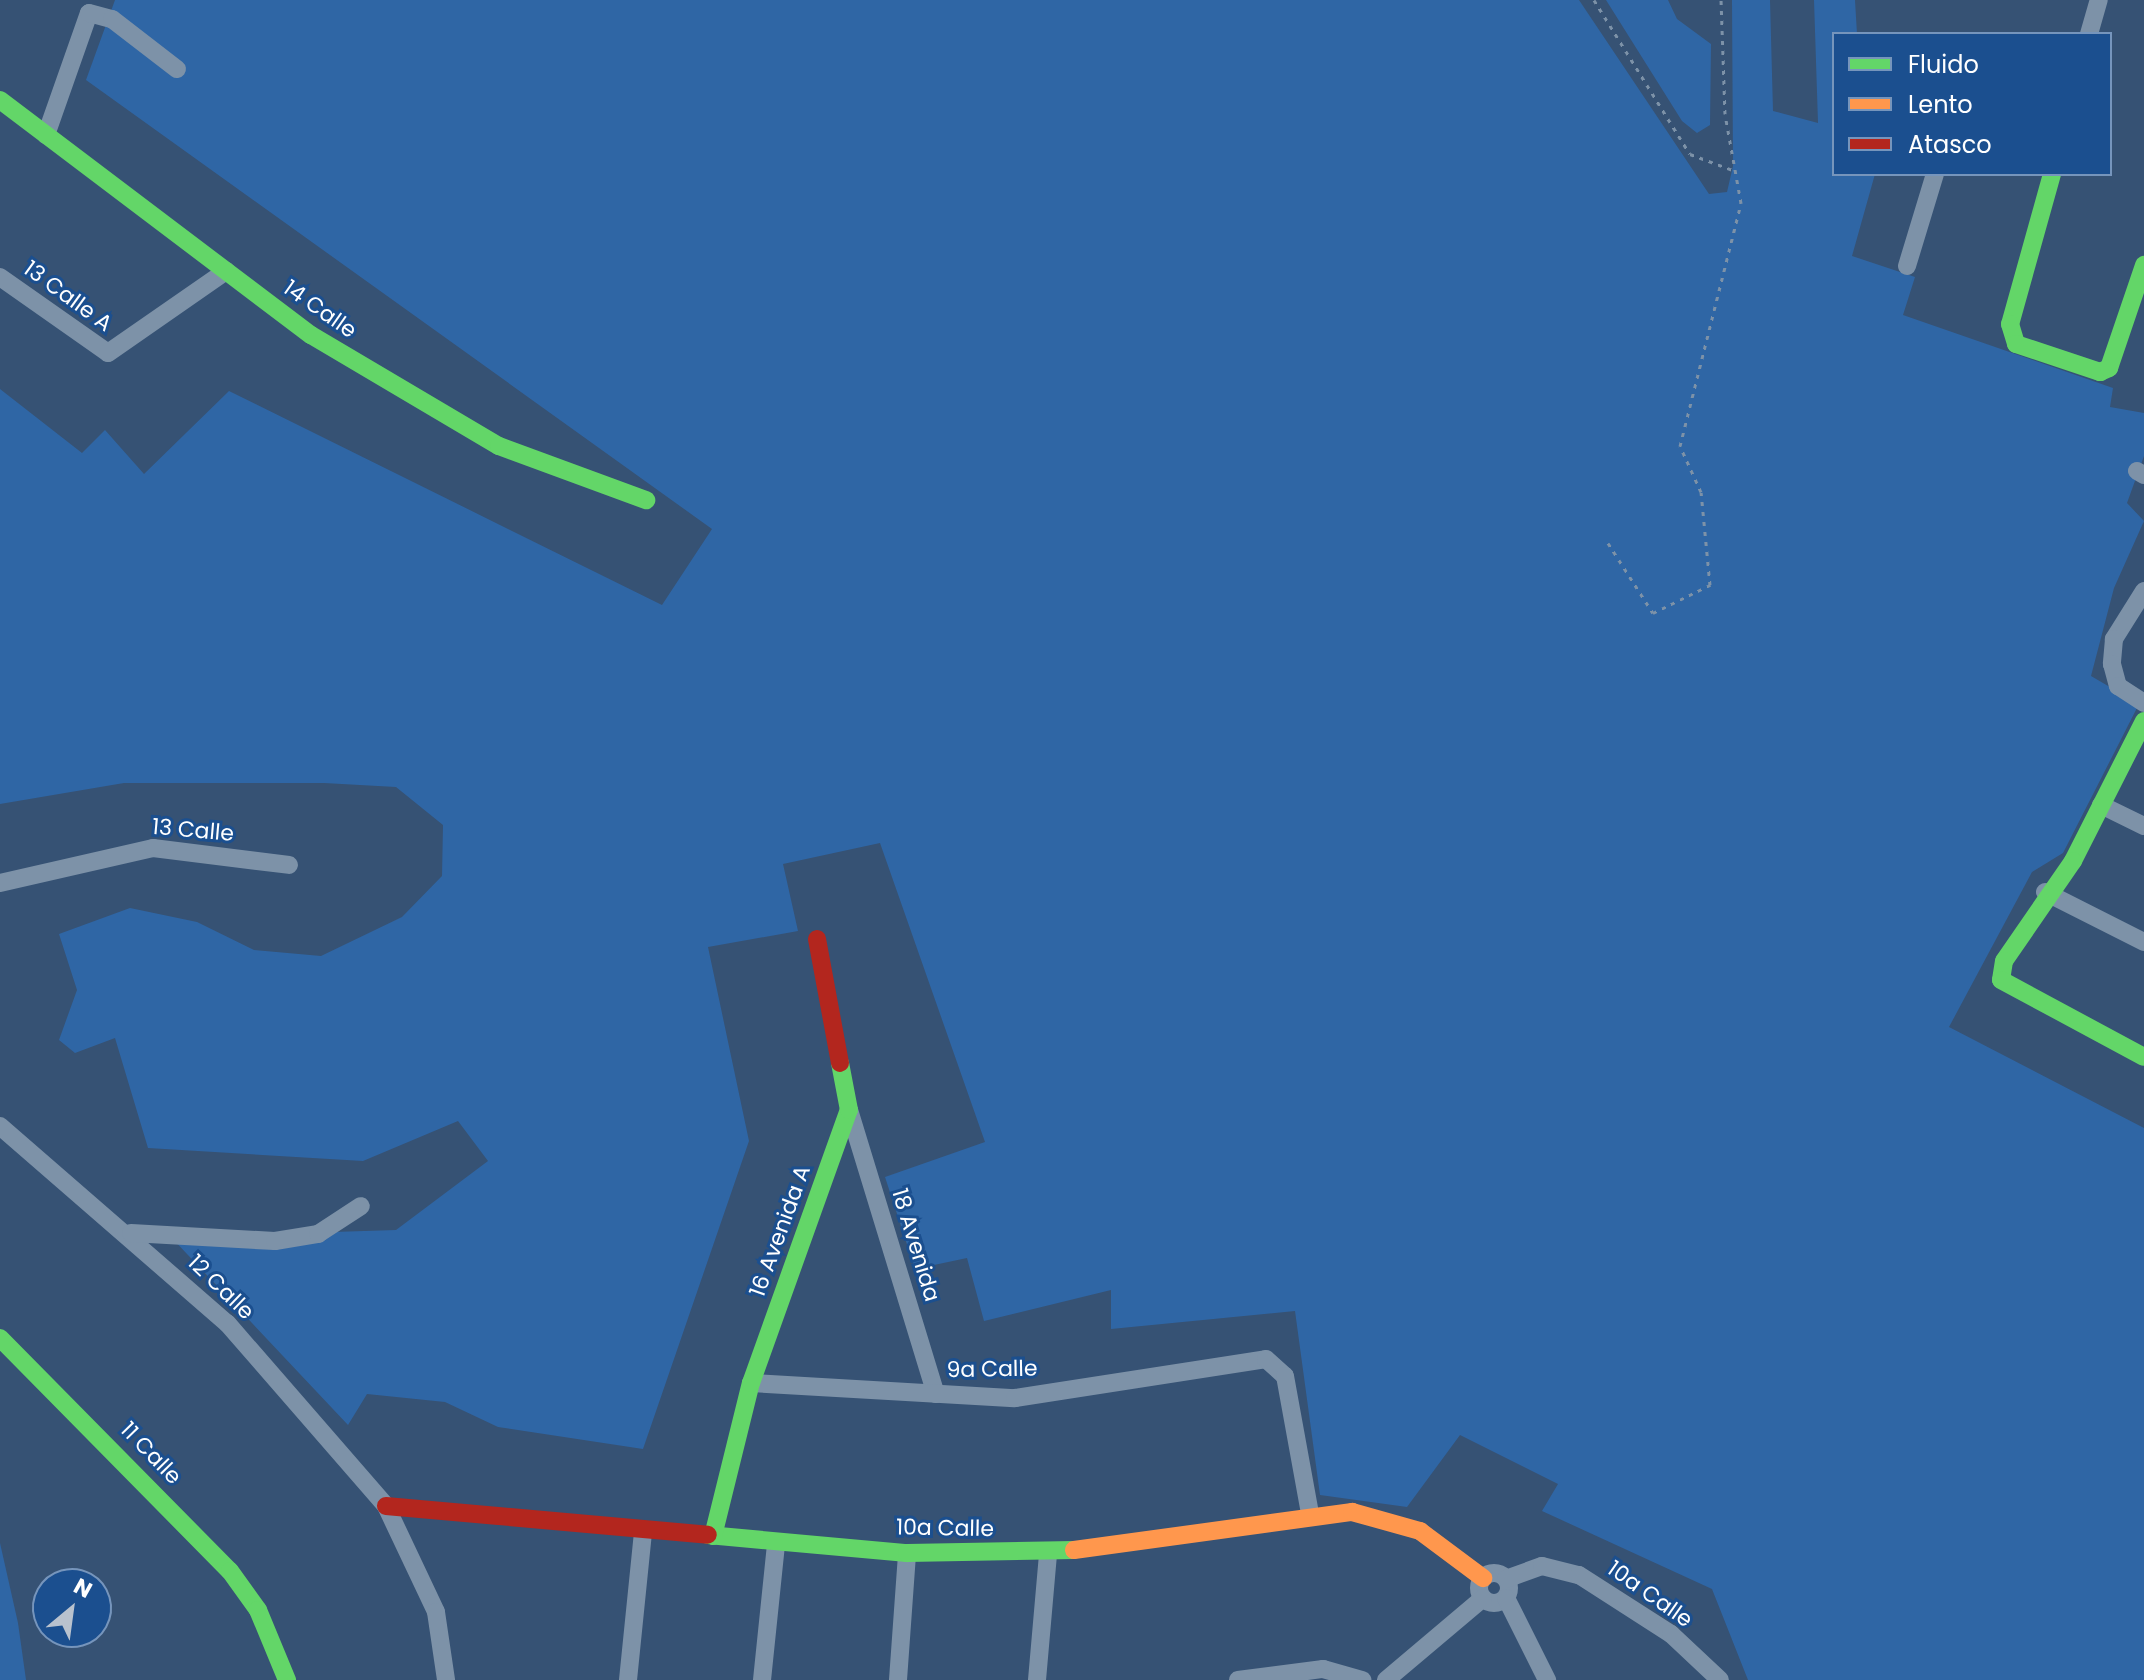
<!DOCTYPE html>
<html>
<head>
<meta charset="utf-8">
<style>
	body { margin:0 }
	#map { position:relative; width:2144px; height:1680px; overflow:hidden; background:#365274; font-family:Poppins,sans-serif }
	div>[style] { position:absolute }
	.green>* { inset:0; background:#2f66a5 }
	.path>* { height:3px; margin-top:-1.5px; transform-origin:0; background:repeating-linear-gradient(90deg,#7d92a8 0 4px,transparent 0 10px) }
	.street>* { height:18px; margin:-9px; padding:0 9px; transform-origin:9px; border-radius:9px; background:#7d92a8 }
	.street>.ring { margin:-9px; padding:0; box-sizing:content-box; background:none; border:18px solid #7d92a8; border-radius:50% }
	.fast>* { height:18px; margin:-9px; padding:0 9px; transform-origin:9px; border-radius:9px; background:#63d668 }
	.slow>* { height:18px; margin:-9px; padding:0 9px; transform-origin:9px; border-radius:9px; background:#ff974d }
	.jam>* { height:18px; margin:-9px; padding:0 9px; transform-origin:9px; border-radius:9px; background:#b3261e }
	span { translate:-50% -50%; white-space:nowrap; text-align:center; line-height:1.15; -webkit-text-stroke:6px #1b4f8f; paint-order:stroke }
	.street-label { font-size:22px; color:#fff }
	.legend { position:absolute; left:1832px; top:32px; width:280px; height:144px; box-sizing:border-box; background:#1b4f8f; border:2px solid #7695bc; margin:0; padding:10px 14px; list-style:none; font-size:24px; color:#fff }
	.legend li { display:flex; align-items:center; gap:16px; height:40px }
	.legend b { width:40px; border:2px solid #7695bc }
	.north { position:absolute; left:32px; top:1568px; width:80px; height:80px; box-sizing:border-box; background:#1b4f8f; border:2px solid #7695bc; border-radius:50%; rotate:29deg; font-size:22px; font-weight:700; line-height:32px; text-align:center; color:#fff }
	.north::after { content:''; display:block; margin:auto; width:28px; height:36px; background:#b9c2ce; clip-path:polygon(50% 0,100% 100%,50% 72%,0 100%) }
</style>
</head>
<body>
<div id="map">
	<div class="green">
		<i style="clip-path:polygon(115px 0,1579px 0,1709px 194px,1727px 192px,1733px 166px,1732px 0,1770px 0,1773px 111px,1818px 123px,1814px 0,1855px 0,1857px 34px,1834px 34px,1834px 174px,1875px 174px,1852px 256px,1915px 277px,1903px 315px,2113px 388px,2110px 407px,2144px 413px,2144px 456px,2127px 503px,2144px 521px,2114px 588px,2091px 676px,2139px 704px,2063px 853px,2032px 872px,1949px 1027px,2144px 1128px,2144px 1680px,1748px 1680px,1712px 1589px,1542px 1511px,1558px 1484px,1460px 1435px,1407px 1507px,1320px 1495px,1295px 1311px,1111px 1329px,1111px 1290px,984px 1321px,967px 1258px,915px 1269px,885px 1177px,985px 1142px,880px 843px,783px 864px,798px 931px,708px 947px,749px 1141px,643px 1449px,498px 1427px,445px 1402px,367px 1394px,348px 1425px,171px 1237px,396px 1230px,488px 1161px,458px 1121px,363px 1161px,148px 1148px,115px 1038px,75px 1053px,59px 1040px,77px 990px,59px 934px,130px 908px,197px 922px,254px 950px,321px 956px,402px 917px,442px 876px,443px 825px,396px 787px,324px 783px,124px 783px,0 804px,0 389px,82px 453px,105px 430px,144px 474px,229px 391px,662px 605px,712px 529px,86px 80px)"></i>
		<i style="clip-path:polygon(1606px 0,1668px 0,1677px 19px,1711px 44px,1710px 125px,1697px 133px,1682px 121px)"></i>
		<i style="clip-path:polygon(0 1543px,18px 1623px,26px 1680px,0 1680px)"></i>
	</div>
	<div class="path">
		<i style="left:1594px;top:0;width:181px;rotate:58.1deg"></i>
		<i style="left:1690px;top:154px;width:48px;rotate:20.7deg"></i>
		<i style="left:1608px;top:543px;width:83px;rotate:57.3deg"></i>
		<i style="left:1653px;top:613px;width:64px;rotate:-26.2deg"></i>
		<i style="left:1710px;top:585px;width:93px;rotate:-95.5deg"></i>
		<i style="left:1701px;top:492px;width:51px;rotate:-114.5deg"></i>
		<i style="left:1680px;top:446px;width:251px;rotate:-75.9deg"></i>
		<i style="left:1741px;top:203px;width:90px;rotate:-100.2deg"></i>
		<i style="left:1725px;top:114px;width:114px;rotate:-92deg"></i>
	</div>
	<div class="street">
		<i style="left:2089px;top:34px;width:35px;rotate:-74deg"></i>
		<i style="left:46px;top:135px;width:129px;rotate:-70.6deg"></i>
		<i style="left:89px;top:13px;width:24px;rotate:15deg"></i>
		<i style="left:112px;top:19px;width:82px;rotate:37.6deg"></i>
		<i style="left:1907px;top:266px;width:96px;rotate:-73.1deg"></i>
		<i style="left:0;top:277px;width:132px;rotate:35.1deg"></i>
		<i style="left:108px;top:353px;width:144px;rotate:-34.8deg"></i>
		<i style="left:2137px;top:471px;width:8px;rotate:30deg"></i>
		<i style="left:2144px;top:591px;width:57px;rotate:122deg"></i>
		<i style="left:2114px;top:639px;width:25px;rotate:95deg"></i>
		<i style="left:2112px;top:664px;width:23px;rotate:75deg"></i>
		<i style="left:2118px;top:686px;width:31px;rotate:33deg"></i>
		<i style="left:2101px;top:805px;width:48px;rotate:26deg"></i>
		<i style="left:0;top:883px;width:157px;rotate:-12.9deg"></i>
		<i style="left:153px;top:848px;width:137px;rotate:7.1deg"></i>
		<i style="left:2045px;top:892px;width:111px;rotate:26.8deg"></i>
		<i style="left:849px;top:1110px;width:297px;rotate:73deg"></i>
		<i style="left:0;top:1126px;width:301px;rotate:41deg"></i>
		<i style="left:227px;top:1323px;width:242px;rotate:49deg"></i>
		<i style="left:386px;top:1506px;width:117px;rotate:64.7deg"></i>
		<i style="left:436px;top:1612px;width:69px;rotate:81.6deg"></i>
		<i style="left:131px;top:1233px;width:144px;rotate:3.2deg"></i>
		<i style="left:275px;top:1241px;width:44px;rotate:-9.2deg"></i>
		<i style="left:318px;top:1234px;width:51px;rotate:-33.1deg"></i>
		<i style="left:751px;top:1383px;width:264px;rotate:3.3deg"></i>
		<i style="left:1015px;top:1398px;width:254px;rotate:-8.8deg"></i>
		<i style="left:1266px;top:1359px;width:25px;rotate:42deg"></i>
		<i style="left:1285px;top:1376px;width:140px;rotate:79.7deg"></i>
		<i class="ring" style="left:1479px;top:1573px;width:12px;height:12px"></i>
		<i style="left:1506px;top:1579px;width:38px;rotate:-20deg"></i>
		<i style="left:1542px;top:1566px;width:38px;rotate:14deg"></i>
		<i style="left:1579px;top:1575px;width:109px;rotate:32.7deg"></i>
		<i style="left:1671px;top:1634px;width:67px;rotate:43.2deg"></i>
		<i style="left:1506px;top:1598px;width:92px;rotate:63.4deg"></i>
		<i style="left:628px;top:1680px;width:149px;rotate:-84.2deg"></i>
		<i style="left:762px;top:1680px;width:137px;rotate:-84.1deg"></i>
		<i style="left:898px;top:1680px;width:127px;rotate:-85.9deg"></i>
		<i style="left:1037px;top:1680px;width:127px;rotate:-85deg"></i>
		<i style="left:1238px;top:1680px;width:86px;rotate:-7.4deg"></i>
		<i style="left:1323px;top:1669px;width:41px;rotate:15.8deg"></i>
		<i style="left:1386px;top:1680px;width:127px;rotate:-40.2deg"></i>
	</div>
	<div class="fast">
		<i style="left:0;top:100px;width:390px;rotate:37.1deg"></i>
		<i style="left:311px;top:335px;width:218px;rotate:30.6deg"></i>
		<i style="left:499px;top:446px;width:157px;rotate:20.2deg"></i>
		<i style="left:2052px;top:174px;width:156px;rotate:105.6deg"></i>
		<i style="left:2010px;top:324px;width:21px;rotate:73deg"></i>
		<i style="left:2016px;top:344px;width:89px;rotate:18.4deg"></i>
		<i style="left:2100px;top:372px;width:10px;rotate:-24deg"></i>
		<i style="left:2109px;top:368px;width:109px;rotate:-71.2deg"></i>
		<i style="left:2144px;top:721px;width:157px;rotate:116.9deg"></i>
		<i style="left:2073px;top:861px;width:121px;rotate:124.6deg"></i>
		<i style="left:2004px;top:961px;width:19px;rotate:99deg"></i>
		<i style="left:2001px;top:980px;width:162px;rotate:28.3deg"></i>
		<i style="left:0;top:1338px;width:327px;rotate:45.4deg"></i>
		<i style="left:230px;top:1571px;width:48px;rotate:54.3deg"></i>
		<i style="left:258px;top:1610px;width:76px;rotate:67.5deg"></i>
		<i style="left:708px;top:1535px;width:200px;rotate:5.2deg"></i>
		<i style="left:907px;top:1553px;width:167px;rotate:-1deg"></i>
		<i style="left:713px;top:1536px;width:158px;rotate:-76.1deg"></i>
		<i style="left:751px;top:1383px;width:290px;rotate:-70.3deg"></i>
		<i style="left:849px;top:1110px;width:48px;rotate:-100.8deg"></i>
	</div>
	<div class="slow">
		<i style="left:1074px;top:1550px;width:281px;rotate:-7.8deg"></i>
		<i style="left:1352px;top:1512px;width:71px;rotate:15.6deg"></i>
		<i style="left:1420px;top:1531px;width:79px;rotate:36.7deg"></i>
	</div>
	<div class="jam">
		<i style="left:817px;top:939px;width:126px;rotate:79.5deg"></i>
		<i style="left:386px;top:1506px;width:323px;rotate:5.1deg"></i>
	</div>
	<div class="street-label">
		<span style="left:68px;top:296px;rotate:36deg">13 Calle A</span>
		<span style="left:320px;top:309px;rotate:35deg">14 Calle</span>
		<span style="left:193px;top:830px;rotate:5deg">13 Calle</span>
		<span style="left:780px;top:1231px;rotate:-70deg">16 Avenida A</span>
		<span style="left:916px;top:1245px;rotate:73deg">18 Avenida</span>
		<span style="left:221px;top:1287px;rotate:44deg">12 Calle</span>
		<span style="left:992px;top:1369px;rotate:-1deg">9a Calle</span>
		<span style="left:151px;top:1453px;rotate:46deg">11 Calle</span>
		<span style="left:945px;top:1528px;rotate:1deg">10a Calle</span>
		<span style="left:1650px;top:1594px;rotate:35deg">10a Calle</span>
	</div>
	<ul class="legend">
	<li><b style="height:10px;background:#63d668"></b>Fluido</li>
	<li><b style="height:10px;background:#ff974d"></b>Lento</li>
	<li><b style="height:10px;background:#b3261e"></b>Atasco</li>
	</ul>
	<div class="north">N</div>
</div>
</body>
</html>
